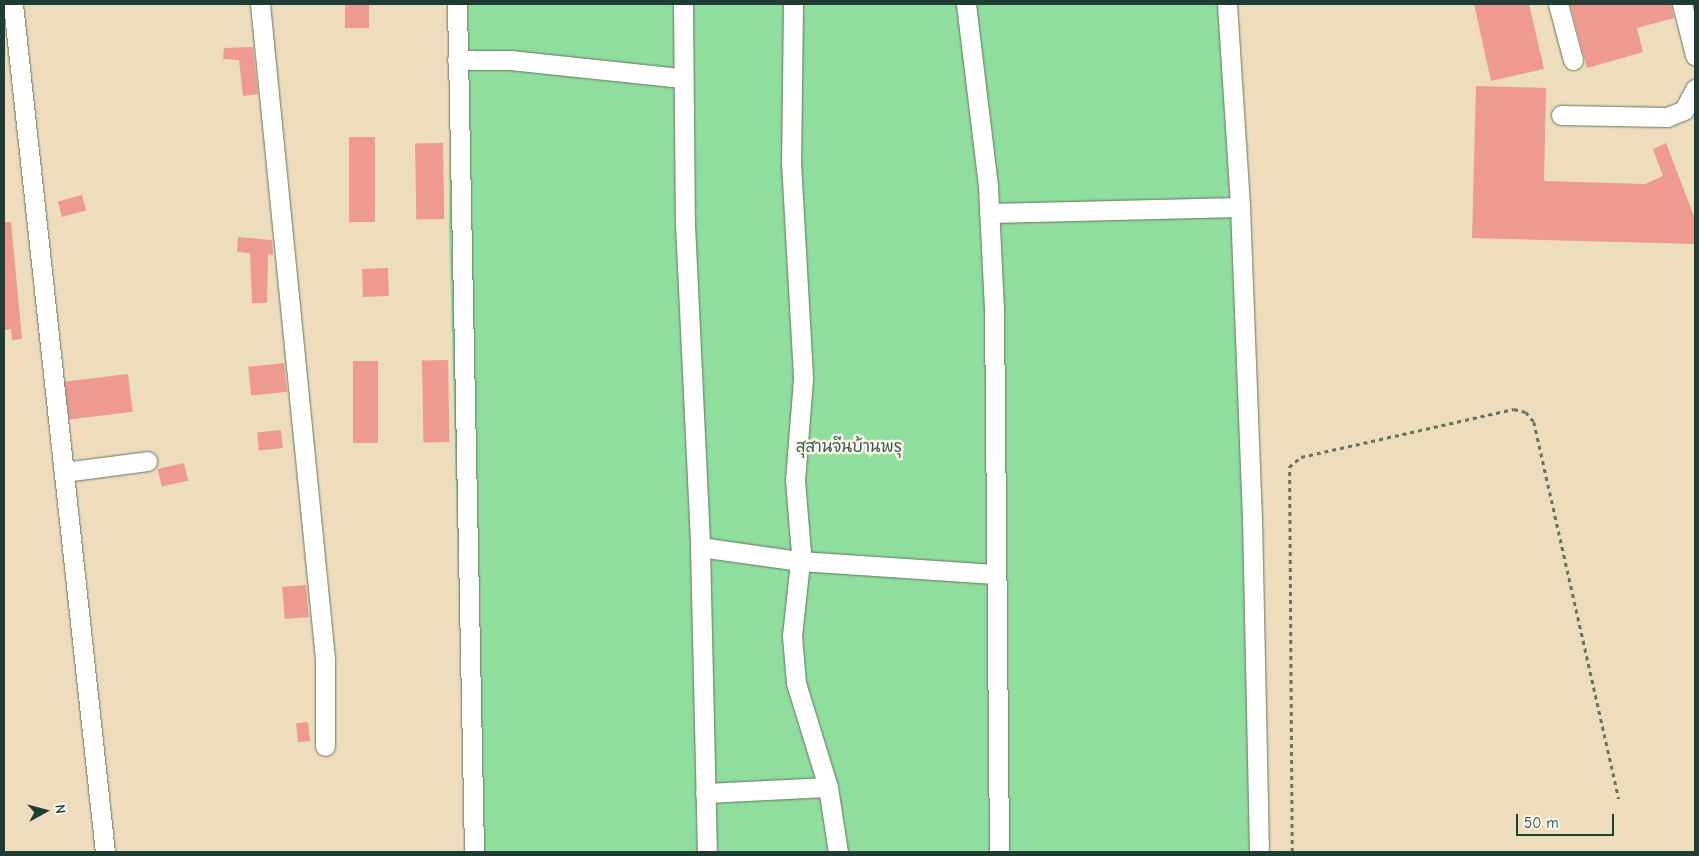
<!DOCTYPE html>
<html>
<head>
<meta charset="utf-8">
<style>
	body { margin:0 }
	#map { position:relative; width:1699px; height:856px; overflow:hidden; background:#eeddbc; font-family:"Comic Neue","Playpen Sans Thai",sans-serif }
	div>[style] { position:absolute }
	.green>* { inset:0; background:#8fde9d }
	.building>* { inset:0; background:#ee9a90; transform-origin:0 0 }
	.path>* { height:2.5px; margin-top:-1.25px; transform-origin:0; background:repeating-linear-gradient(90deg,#677564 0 4px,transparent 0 8px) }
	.roads { filter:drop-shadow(0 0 1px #677564) drop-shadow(0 0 1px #677564) }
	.minor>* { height:19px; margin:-9.5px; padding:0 9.5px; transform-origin:9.5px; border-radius:9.5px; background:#fff }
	span { translate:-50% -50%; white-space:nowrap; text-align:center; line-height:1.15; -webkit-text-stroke:5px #fbf7ec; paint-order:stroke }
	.park-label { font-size:16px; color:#355d49 }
	.frame { position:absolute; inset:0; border:5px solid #1f3d34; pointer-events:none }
	.north { position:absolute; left:20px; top:786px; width:50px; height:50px; -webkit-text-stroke:4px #fbf7ec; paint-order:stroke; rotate:83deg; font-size:14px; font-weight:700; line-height:20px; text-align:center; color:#1f3d34 }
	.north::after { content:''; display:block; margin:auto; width:18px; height:22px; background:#1f3d34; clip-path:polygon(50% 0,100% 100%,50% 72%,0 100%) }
	.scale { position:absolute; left:1516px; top:814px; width:98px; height:22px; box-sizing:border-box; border:2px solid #1f3d34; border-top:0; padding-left:6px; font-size:15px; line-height:18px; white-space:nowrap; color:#1f3d34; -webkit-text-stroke:4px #fbf7ec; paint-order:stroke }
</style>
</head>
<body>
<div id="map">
	<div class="green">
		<i style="clip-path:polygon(451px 4px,1222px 4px,1235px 209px,1254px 852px,466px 852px,449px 227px)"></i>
	</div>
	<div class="building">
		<i style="left:345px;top:4px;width:24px;height:24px"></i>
		<i style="clip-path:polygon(1474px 4px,1529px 4px,1544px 69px,1491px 81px)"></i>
		<i style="clip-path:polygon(1570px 4px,1671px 4px,1674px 18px,1637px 28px,1643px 52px,1587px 68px)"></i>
		<i style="clip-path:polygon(253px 47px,258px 94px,243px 96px,239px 60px,223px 59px,224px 48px)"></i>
		<i style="clip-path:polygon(1476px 86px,1546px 88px,1544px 181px,1645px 184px,1663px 176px,1653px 149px,1666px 143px,1695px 219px,1695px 244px,1472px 238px)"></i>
		<i style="left:349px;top:137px;width:26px;height:85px"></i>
		<i style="left:443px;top:143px;width:76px;height:28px;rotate:89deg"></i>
		<i style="left:82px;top:195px;width:16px;height:25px;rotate:75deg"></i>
		<i style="clip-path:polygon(4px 222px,11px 222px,22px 339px,12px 340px,11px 329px,4px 330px)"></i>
		<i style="clip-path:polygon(238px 237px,272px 240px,273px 255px,268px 254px,267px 303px,252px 303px,250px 253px,237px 252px)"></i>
		<i style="left:388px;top:268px;width:28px;height:26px;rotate:88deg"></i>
		<i style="left:448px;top:360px;width:82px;height:26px;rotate:89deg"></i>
		<i style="left:353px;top:361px;width:25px;height:82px"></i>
		<i style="left:284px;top:363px;width:29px;height:36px;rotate:84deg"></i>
		<i style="left:128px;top:374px;width:38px;height:64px;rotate:83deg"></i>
		<i style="left:281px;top:430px;width:18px;height:24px;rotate:84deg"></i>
		<i style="left:184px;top:463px;width:18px;height:27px;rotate:77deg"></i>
		<i style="left:306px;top:585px;width:32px;height:24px;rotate:85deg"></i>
		<i style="left:308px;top:722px;width:19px;height:12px;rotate:84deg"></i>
	</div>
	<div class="path">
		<i style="left:1292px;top:852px;width:385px;rotate:-90.4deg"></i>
		<i style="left:1289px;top:467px;width:16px;rotate:-40deg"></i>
		<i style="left:1301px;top:457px;width:218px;rotate:-12.7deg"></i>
		<i style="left:1514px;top:409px;width:12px;rotate:14deg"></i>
		<i style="left:1526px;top:412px;width:13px;rotate:51deg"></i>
		<i style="left:1534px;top:422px;width:386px;rotate:77.3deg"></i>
	</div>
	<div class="roads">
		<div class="minor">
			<i style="left:13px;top:4px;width:853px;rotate:83.81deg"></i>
			<i style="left:260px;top:4px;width:658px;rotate:84.33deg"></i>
			<i style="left:325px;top:659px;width:87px;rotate:90deg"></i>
			<i style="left:457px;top:4px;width:848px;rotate:88.85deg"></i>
			<i style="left:683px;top:4px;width:220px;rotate:89.5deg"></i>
			<i style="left:685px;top:224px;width:323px;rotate:87.3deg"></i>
			<i style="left:700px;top:547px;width:305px;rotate:88.7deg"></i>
			<i style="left:793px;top:4px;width:158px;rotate:90.7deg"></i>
			<i style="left:791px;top:162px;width:217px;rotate:86.8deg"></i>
			<i style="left:803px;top:379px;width:101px;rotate:94.5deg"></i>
			<i style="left:795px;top:480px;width:73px;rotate:85.3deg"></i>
			<i style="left:801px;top:553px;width:83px;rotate:96.2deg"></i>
			<i style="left:792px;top:636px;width:47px;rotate:85.1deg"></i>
			<i style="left:796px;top:683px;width:109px;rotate:72.9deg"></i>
			<i style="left:828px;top:787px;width:66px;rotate:81.3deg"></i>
			<i style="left:966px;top:4px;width:183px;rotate:83.1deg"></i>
			<i style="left:988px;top:186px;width:123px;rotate:87.2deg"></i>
			<i style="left:994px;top:309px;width:543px;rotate:89.47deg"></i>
			<i style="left:1227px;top:4px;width:203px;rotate:86.3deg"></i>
			<i style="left:1240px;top:207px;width:311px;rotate:87.8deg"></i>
			<i style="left:1252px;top:518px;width:334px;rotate:88.8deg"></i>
			<i style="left:1558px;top:4px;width:58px;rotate:75deg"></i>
			<i style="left:1682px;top:4px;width:53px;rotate:75.7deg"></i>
			<i style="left:457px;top:60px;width:53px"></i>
			<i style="left:510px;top:60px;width:173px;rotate:6deg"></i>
			<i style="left:1561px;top:115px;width:106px;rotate:1.1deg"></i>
			<i style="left:1667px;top:117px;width:18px;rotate:-22deg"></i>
			<i style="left:1684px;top:110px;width:24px;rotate:-62deg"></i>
			<i style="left:989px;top:213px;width:251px;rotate:-1.4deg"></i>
			<i style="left:64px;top:472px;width:84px;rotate:-7.5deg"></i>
			<i style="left:700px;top:547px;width:101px;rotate:8deg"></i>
			<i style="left:800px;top:561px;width:195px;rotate:3.8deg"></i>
			<i style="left:705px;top:793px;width:123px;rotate:-2.8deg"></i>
		</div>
	</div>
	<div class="park-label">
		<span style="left:849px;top:447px">สุสานจีนบ้านพรุ</span>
	</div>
	<div class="frame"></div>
	<div class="north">N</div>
	<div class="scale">50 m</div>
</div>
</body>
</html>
